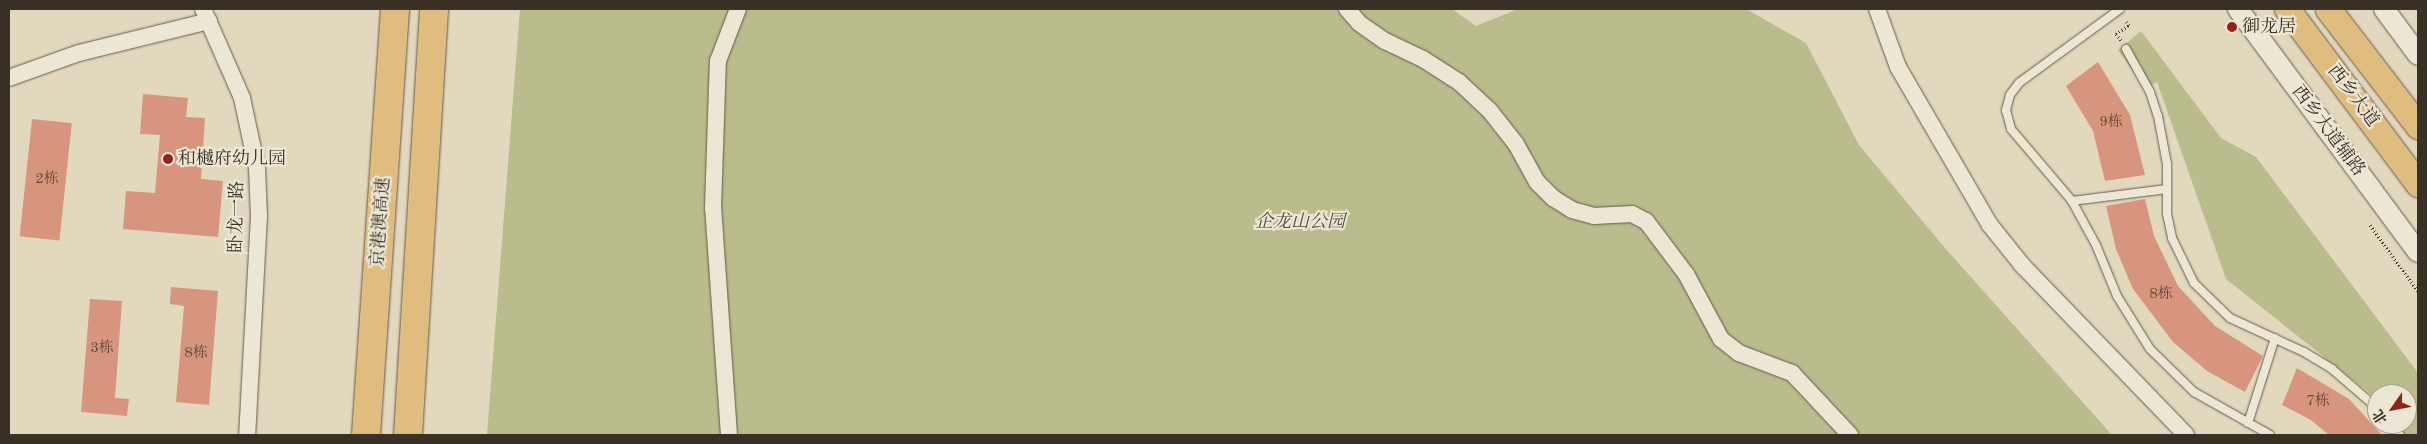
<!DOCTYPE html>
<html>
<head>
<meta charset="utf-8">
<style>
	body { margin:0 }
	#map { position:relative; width:2427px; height:444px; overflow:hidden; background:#e2d8be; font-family:"Old Standard TT","Noto Serif SC",serif }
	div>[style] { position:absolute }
	.green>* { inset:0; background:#babc8c }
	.building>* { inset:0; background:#d7957d; transform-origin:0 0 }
	.path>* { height:3px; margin-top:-1.5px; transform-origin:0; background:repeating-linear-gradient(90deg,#393126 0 1px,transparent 0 3.5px) }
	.roads { filter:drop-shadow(0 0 1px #635b4c) drop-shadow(0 0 1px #635b4c) }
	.service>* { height:8px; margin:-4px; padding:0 4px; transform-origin:4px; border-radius:4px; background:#ece6d5 }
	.minor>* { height:16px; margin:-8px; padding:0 8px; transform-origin:8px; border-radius:8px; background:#ece6d5 }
	.tertiary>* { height:20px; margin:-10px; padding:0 10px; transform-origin:10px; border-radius:10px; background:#ece6d5 }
	.primary>* { height:25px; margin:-12.5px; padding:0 12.5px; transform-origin:12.5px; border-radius:12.5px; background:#e1bc7f }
	.motorway>* { height:28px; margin:-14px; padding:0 14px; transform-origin:14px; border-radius:14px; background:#e1bc7f }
	.dots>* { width:14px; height:14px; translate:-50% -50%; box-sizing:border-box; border:2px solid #ece6d5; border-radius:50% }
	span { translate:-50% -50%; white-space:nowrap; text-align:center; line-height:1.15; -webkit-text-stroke:4.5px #ece6d5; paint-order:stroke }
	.number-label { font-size:15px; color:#604a3c }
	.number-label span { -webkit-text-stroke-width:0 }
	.poi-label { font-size:18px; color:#393126 }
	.left { translate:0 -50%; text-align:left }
	.street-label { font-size:18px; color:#393126 }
	.park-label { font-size:18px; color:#534d3a; font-style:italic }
	.frame { position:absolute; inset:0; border:10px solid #393126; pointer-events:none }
	.north { position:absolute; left:2367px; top:384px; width:50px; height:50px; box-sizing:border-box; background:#ece6d5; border:1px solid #a49e8f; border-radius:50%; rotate:237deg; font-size:14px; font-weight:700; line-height:20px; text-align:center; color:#393126 }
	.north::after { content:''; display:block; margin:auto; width:18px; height:22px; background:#8f2418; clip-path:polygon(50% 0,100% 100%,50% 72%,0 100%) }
</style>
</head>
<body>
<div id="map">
	<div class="green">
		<i style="clip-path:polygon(520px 9px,1452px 9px,1476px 26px,1518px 9px,1746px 9px,1806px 43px,1859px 145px,1945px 248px,2112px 435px,487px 435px)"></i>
		<i style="clip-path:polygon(2141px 31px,2221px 138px,2256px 157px,2418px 373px,2418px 435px,2404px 435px,2396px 424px,2407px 424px,2407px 394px,2377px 394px,2377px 399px,2226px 279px,2157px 82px,2146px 89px,2118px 50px)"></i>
	</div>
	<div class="building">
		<i style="clip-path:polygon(2098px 62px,2130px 115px,2145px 175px,2105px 181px,2093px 131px,2066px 86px)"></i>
		<i style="clip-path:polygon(143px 94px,188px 98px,186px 117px,205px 118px,201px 179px,223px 181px,218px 237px,123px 229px,126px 191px,155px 193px,160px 135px,140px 134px)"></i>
		<i style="left:32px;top:119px;width:40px;height:118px;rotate:6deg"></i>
		<i style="clip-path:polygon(2145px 199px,2154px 236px,2178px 286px,2215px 326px,2263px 356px,2245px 392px,2207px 371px,2173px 342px,2133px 289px,2116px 249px,2106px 206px)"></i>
		<i style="clip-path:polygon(171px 287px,218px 291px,209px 405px,176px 402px,184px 306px,170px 304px)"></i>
		<i style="clip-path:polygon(90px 299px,122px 301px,115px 398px,129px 399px,127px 416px,81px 412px)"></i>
		<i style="clip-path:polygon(2297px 368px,2349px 399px,2382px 435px,2329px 435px,2311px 420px,2282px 405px)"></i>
	</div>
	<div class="path">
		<i style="left:2121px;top:40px;width:8px;rotate:-130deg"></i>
		<i style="left:2116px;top:34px;width:16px;rotate:-35deg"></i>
		<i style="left:2129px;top:25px;width:6px;rotate:-129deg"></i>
		<i style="left:2370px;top:225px;width:82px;rotate:54deg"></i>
	</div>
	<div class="roads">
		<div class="service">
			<i style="left:2120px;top:9px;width:125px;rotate:143.8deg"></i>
			<i style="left:2019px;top:83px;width:15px;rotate:127deg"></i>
			<i style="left:2010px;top:95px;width:16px;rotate:105deg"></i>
			<i style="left:2006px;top:110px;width:20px;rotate:75deg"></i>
			<i style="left:2011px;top:129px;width:94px;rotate:49.7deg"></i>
			<i style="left:2072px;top:201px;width:50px;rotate:61.4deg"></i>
			<i style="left:2096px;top:245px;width:55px;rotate:67.6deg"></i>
			<i style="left:2117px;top:296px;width:62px;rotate:58.1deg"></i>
			<i style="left:2150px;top:349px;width:62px;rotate:44.3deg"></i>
			<i style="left:2194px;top:392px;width:87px;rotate:29.5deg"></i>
			<i style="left:2126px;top:49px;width:49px;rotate:60.8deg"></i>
			<i style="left:2150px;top:92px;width:25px;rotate:72deg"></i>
			<i style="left:2158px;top:116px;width:49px;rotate:79.4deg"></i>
			<i style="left:2167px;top:164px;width:50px;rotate:90deg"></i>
			<i style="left:2167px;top:214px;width:25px;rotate:78deg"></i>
			<i style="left:2172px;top:238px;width:50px;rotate:63.9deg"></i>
			<i style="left:2194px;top:283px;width:50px;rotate:44.2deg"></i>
			<i style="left:2230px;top:318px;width:81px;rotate:24.7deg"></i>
			<i style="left:2304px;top:352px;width:33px;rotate:31deg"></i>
			<i style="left:2332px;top:369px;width:60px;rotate:40.9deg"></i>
			<i style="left:2072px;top:201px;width:96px;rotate:-7.2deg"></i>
			<i style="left:2248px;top:423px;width:89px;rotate:-72.4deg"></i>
			<i style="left:2391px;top:424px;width:14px;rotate:51deg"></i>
		</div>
		<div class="minor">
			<i style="left:203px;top:9px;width:97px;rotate:66.3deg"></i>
			<i style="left:242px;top:98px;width:72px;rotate:77.9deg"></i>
			<i style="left:257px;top:168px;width:48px;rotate:87.6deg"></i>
			<i style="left:259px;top:216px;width:219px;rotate:93.1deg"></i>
			<i style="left:1347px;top:9px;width:18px;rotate:49deg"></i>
			<i style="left:1359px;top:23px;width:32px;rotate:35deg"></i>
			<i style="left:1385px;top:41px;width:42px;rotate:25.3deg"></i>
			<i style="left:1423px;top:59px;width:43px;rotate:32.6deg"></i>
			<i style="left:1459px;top:82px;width:42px;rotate:43.1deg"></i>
			<i style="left:1490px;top:111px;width:42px;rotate:51.8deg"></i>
			<i style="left:1516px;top:144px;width:43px;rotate:61.1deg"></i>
			<i style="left:1537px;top:182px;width:23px;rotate:45deg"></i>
			<i style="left:1553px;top:198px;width:22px;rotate:32deg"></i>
			<i style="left:1572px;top:210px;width:23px;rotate:15deg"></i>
			<i style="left:1594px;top:216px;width:38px;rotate:-3deg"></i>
			<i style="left:1632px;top:214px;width:16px;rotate:27deg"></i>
			<i style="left:1646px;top:221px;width:66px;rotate:53deg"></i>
			<i style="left:1686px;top:274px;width:74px;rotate:61.7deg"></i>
			<i style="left:1721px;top:339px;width:23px;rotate:38deg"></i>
			<i style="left:1739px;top:353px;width:57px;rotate:20.7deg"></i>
			<i style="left:1792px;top:373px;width:85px;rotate:46.9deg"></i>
			<i style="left:1877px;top:9px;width:62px;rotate:70.1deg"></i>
			<i style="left:1898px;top:67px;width:183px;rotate:59.8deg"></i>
			<i style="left:1990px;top:225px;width:51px;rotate:51.3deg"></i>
			<i style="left:2022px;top:265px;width:236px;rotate:46deg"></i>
			<i style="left:9px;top:78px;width:74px;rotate:-19.7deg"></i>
			<i style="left:79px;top:53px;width:134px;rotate:-13.8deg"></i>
			<i style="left:729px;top:435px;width:228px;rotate:-94deg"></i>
			<i style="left:713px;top:208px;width:147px;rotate:-88.1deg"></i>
			<i style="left:718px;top:61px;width:56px;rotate:-69deg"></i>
		</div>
		<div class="tertiary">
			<i style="left:2238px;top:9px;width:302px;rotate:53.5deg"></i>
			<i style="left:2384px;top:9px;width:57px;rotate:53.5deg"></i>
		</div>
		<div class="primary">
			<i style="left:2287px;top:9px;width:219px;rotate:53.2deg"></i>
			<i style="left:2328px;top:9px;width:148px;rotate:52.4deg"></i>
		</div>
		<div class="motorway">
			<i style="left:366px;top:435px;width:427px;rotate:-86.1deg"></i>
			<i style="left:408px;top:435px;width:427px;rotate:-86.5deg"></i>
		</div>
	</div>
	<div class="dots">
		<i style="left:2232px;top:27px;background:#8f2418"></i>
		<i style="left:168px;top:159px;background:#8f2418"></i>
	</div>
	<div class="number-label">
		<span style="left:2111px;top:123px">9栋</span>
		<span style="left:47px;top:180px">2栋</span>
		<span style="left:2161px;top:295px">8栋</span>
		<span style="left:102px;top:349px">3栋</span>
		<span style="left:196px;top:354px">8栋</span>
		<span style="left:2318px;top:402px">7栋</span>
	</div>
	<div class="poi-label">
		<span class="left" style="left:2242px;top:27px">御龙居</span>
		<span class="left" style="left:178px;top:159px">和樾府幼儿园</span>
	</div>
	<div class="street-label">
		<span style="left:2353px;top:96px;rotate:53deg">西乡大道</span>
		<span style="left:2328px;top:131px;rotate:53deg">西乡大道辅路</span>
		<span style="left:237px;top:217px;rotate:-89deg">卧龙一路</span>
		<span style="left:381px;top:222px;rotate:-86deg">京港澳高速</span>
	</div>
	<div class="park-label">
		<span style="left:1300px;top:222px">企龙山公园</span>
	</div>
	<div class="frame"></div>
	<div class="north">北</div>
</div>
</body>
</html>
